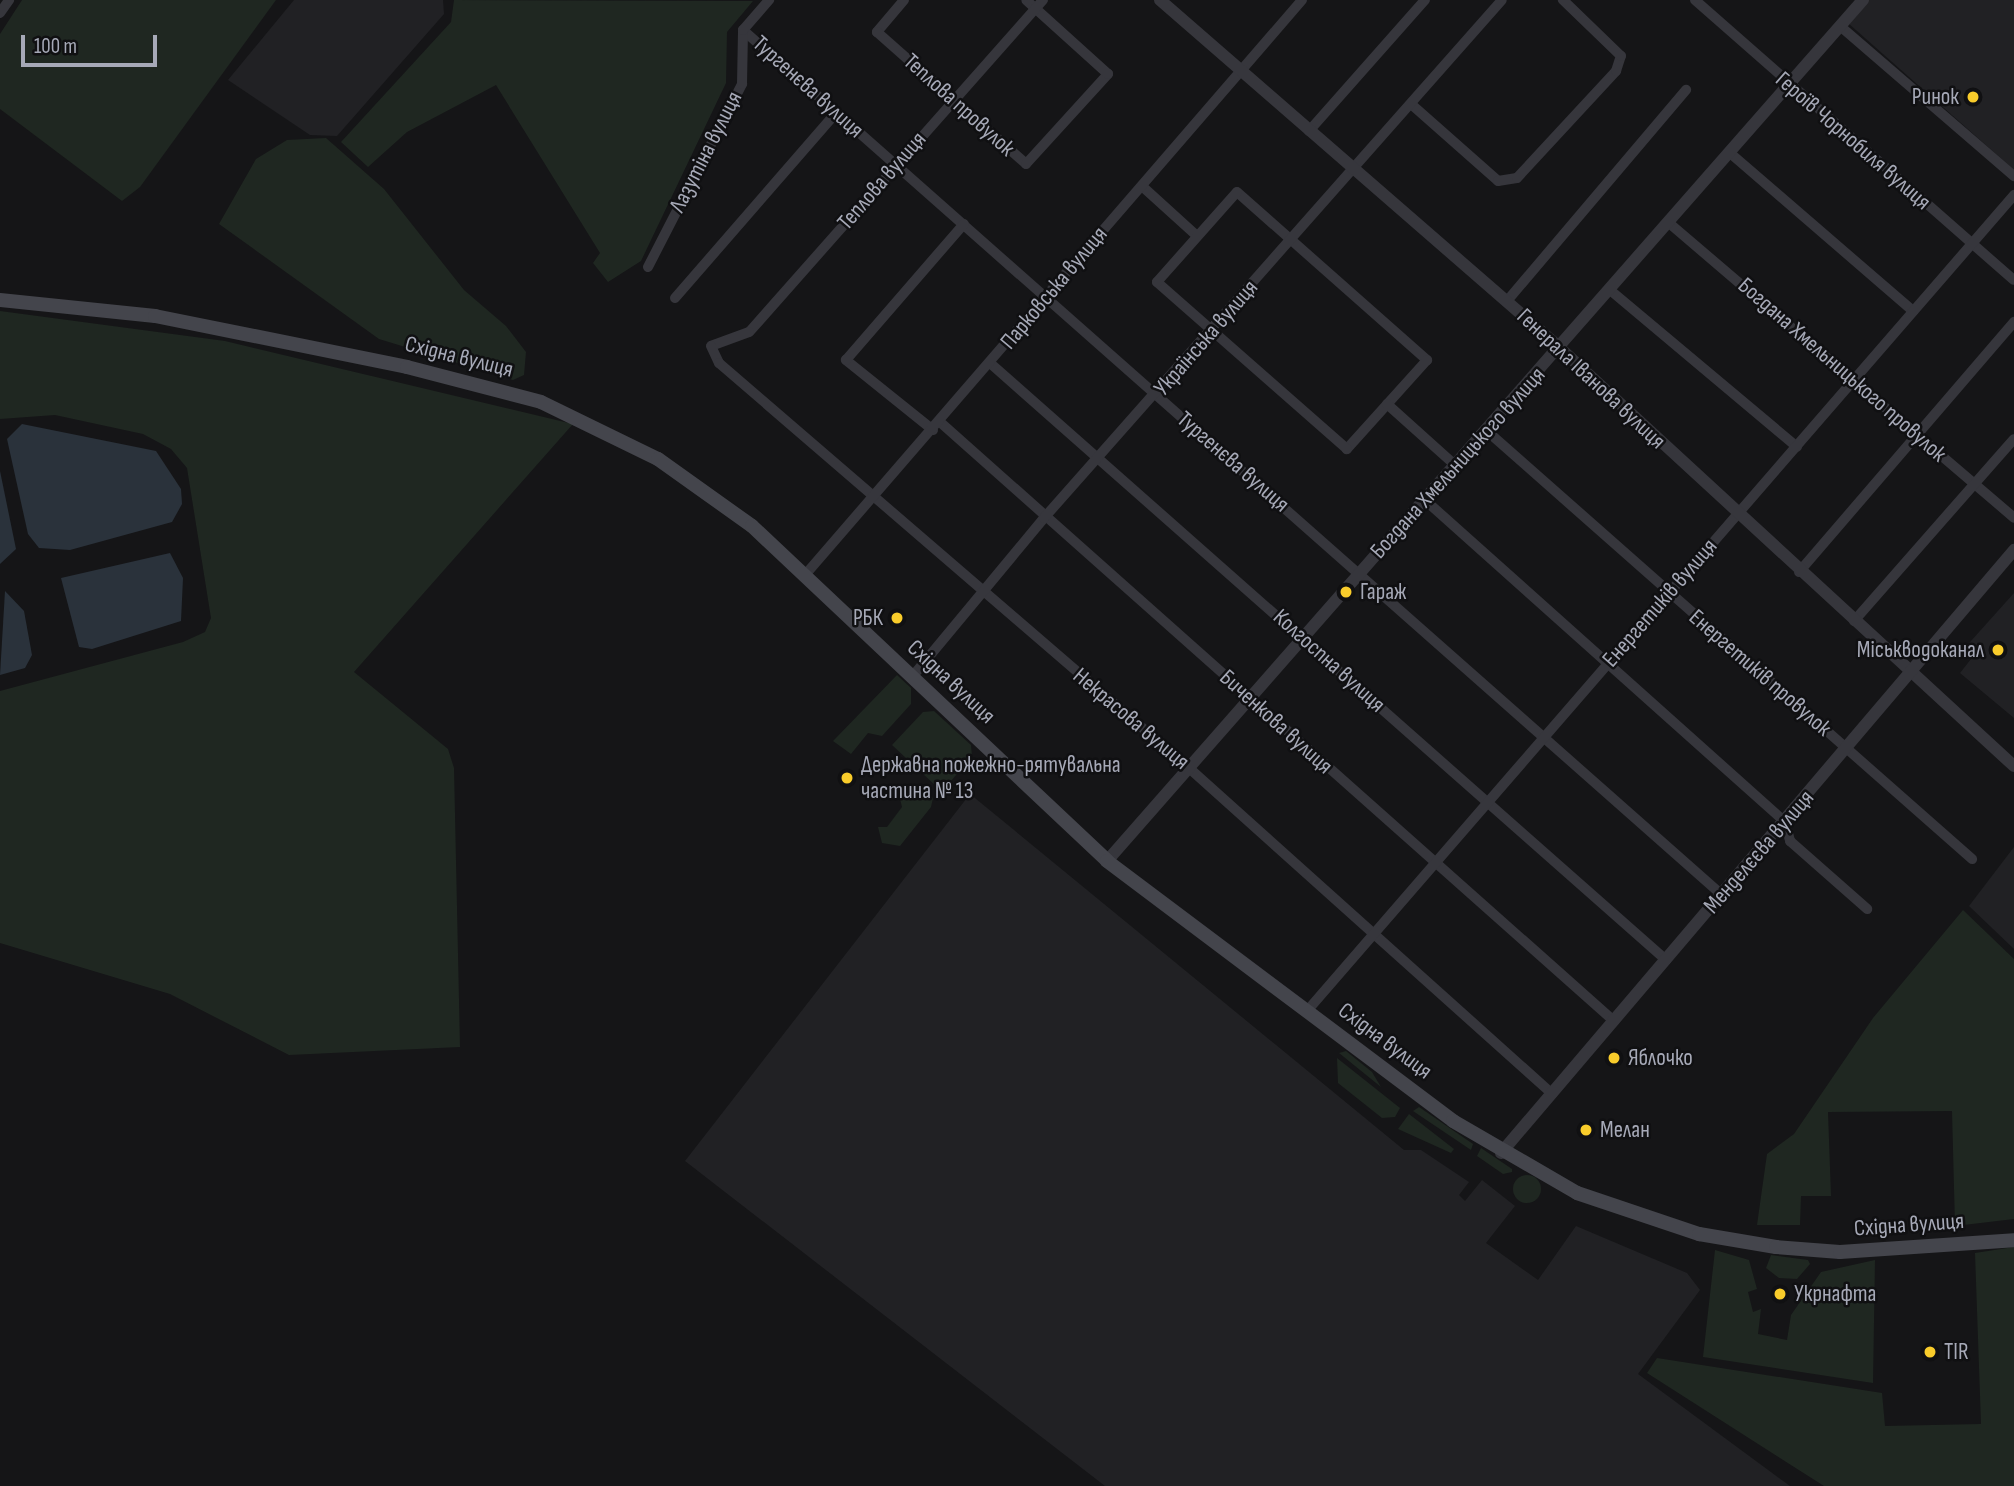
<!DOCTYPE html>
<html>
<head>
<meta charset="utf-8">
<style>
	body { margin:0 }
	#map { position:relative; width:2014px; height:1486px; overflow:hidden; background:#151517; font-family:"Sofia Sans Condensed",sans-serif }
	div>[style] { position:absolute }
	.built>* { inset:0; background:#212124 }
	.green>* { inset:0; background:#1f2721 }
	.round { border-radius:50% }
	.water>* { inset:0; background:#2a323b }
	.minor>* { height:10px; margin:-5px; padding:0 5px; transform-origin:5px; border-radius:5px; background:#36363c }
	.tertiary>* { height:12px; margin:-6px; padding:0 6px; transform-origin:6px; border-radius:6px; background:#36363c }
	.secondary>* { height:14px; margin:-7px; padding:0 7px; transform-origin:7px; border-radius:7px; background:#44454c }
	.dots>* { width:19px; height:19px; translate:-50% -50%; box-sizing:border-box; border:4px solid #101012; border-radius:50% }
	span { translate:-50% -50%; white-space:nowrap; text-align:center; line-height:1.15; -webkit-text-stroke:5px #101012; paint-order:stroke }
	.street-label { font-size:23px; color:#a6a9b7 }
	.poi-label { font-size:23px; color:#a6a9b7 }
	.right { translate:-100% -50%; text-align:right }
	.left { translate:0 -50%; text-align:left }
	.scale { position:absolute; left:21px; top:35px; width:136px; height:32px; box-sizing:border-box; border:4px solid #a6a9b7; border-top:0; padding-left:9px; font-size:21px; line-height:24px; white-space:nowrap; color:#a6a9b7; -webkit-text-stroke:5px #101012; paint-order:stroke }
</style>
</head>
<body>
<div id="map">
	<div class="built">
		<i style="clip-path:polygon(294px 0,443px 0,444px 14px,337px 136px,310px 135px,228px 80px)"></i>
		<i style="clip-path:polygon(1869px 0,2014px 0,2014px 170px,1848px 23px)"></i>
		<i style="clip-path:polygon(2014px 593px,2014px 718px,1960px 673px,1971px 659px,1962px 651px)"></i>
		<i style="clip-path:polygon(970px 794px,1404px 1150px,1421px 1150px,1469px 1182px,1459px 1195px,1465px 1201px,1482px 1180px,1515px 1206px,1486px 1243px,1538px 1280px,1576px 1226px,1687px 1273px,1700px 1290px,1638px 1374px,1790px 1486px,1105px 1486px,685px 1161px)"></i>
		<i style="clip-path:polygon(2014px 847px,2014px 949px,1969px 906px)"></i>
	</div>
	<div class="green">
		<i style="clip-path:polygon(22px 0,276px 0,140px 187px,122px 201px,0 109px,0 34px)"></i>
		<i style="clip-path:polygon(454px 0,753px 1px,727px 32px,726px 83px,641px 261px,608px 282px,593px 263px,600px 253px,496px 85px,407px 132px,368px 167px,341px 142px,451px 22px)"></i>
		<i style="clip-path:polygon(326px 138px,384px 189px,464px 290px,506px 326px,526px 352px,524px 375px,513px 380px,379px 339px,219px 224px,256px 159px,287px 140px)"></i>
		<i style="clip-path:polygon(0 311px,225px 341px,573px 424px,354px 672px,448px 749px,454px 768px,460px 1047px,289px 1055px,170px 994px,0 943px,0 691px,183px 642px,205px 632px,211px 618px,187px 468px,171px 449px,143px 434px,55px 415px,0 419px)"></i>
		<i style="clip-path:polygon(897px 675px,911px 688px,911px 704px,882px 736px,868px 733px,851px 754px,833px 741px)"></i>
		<i style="clip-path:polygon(934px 711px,971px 745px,972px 756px,946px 787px,937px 787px,892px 745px,923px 712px)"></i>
		<i style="clip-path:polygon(919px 786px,933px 798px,931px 807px,900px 846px,882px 843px,878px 827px,887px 827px,902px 807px,900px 799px)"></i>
		<i style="clip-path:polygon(1963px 910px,2014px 959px,2014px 1219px,1955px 1226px,1952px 1111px,1828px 1112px,1831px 1196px,1801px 1196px,1800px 1225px,1757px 1225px,1767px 1154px,1794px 1134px,1873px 1018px)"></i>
		<i style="clip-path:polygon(1346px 1051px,1372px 1072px,1381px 1087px,1339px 1053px)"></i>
		<i style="clip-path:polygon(1337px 1058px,1400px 1108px,1395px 1117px,1382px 1118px,1338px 1083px)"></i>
		<i style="clip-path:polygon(1419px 1107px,1473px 1144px,1471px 1150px,1413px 1111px)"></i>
		<i style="clip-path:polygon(1409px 1114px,1454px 1149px,1451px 1153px,1398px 1129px)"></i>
		<i style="clip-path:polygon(1481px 1148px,1512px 1169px,1512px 1172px,1503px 1174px,1477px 1156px)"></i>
		<i class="round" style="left:1513px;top:1175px;width:28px;height:28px"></i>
		<i style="clip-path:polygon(2014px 1247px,2014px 1486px,1824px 1486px,1647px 1373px,1657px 1358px,1882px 1393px,1885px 1426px,1981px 1424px,1975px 1253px)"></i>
		<i style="clip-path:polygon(1715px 1250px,1749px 1260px,1757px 1289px,1748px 1292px,1753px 1312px,1761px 1309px,1758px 1334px,1787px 1340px,1791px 1315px,1821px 1272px,1875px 1260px,1873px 1383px,1703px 1357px)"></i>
		<i style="clip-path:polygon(1771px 1255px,1808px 1260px,1810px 1264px,1797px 1279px,1779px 1278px,1766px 1268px)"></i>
	</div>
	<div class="water">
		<i style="clip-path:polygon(22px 424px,156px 451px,181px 489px,182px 504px,172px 522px,70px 550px,39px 548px,28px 534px,7px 439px)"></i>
		<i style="clip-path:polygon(0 471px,16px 549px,0 564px)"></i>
		<i style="clip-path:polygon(170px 553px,183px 578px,181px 621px,92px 649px,79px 647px,61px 578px)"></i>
		<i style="clip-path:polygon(5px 591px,24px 611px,32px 655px,25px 668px,0 675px)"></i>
	</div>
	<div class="minor">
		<i style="left:904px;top:0;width:42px;rotate:130.2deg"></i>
		<i style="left:877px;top:32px;width:199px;rotate:41.5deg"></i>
		<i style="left:1026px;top:164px;width:122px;rotate:-47.7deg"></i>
		<i style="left:1108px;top:74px;width:110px;rotate:-137.9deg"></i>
		<i style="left:1043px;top:0;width:443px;rotate:131.5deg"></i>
		<i style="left:749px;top:332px;width:40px;rotate:159.8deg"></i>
		<i style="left:711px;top:346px;width:19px;rotate:65deg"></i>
		<i style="left:719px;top:363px;width:620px;rotate:40.75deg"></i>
		<i style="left:1189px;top:768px;width:488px;rotate:41.9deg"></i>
		<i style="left:1695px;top:0;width:424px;rotate:41.3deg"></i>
		<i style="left:0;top:13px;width:16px;rotate:-55deg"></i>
		<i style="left:1840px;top:26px;width:230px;rotate:40.8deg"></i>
		<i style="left:743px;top:30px;width:1306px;rotate:41.46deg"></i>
		<i style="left:1411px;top:104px;width:116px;rotate:41.5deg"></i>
		<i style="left:1498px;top:181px;width:19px;rotate:-9deg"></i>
		<i style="left:1517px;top:178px;width:146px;rotate:-47.2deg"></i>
		<i style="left:1616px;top:71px;width:16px;rotate:-72deg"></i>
		<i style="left:1621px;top:56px;width:81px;rotate:-136deg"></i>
		<i style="left:1309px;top:131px;width:175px;rotate:-48.5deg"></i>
		<i style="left:1730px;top:153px;width:242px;rotate:40.8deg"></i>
		<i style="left:1143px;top:187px;width:72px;rotate:42.2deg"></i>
		<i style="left:1237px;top:192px;width:254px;rotate:41.5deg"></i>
		<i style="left:1427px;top:360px;width:120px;rotate:132deg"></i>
		<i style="left:1347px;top:449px;width:253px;rotate:-138.7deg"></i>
		<i style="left:1157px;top:282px;width:120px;rotate:-48.4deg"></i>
		<i style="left:1669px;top:223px;width:454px;rotate:40.5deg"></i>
		<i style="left:648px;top:267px;width:206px;rotate:-62.8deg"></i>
		<i style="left:742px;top:84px;width:54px;rotate:-88.9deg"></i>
		<i style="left:743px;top:30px;width:40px;rotate:-49deg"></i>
		<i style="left:1610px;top:290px;width:244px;rotate:40deg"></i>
		<i style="left:675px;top:298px;width:245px;rotate:-49deg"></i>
		<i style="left:1507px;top:301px;width:277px;rotate:-49.7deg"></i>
		<i style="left:990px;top:363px;width:902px;rotate:41.45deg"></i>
		<i style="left:1387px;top:404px;width:93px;rotate:41.9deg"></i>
		<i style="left:940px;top:422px;width:902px;rotate:41.63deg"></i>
		<i style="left:933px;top:430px;width:112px;rotate:-141.2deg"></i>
		<i style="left:846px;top:360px;width:180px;rotate:-49.1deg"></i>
		<i style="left:1487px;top:431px;width:647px;rotate:41.43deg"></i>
		<i style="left:1425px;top:500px;width:483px;rotate:41.8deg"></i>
		<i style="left:1785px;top:822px;width:20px;rotate:75deg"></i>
		<i style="left:1790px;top:841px;width:103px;rotate:41.4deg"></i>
		<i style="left:1799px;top:572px;width:330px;rotate:-49.3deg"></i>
		<i style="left:805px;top:575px;width:760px;rotate:-49.16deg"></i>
		<i style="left:1854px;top:621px;width:242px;rotate:-48.7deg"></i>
		<i style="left:912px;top:677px;width:207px;rotate:-50.3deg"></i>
		<i style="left:1044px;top:518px;width:691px;rotate:-48.52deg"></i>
		<i style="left:1307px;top:1011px;width:1080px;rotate:-49.09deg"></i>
	</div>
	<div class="tertiary">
		<i style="left:1160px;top:0;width:518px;rotate:41.01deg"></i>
		<i style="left:1551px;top:340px;width:629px;rotate:42.62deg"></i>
		<i style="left:1107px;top:861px;width:1146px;rotate:-48.72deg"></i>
		<i style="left:1501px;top:1153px;width:792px;rotate:-49.61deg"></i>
	</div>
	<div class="secondary">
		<i style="left:0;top:300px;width:156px;rotate:5.9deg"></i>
		<i style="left:155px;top:316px;width:257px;rotate:11.4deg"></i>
		<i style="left:407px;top:367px;width:138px;rotate:14.6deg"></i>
		<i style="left:541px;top:402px;width:130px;rotate:26deg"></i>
		<i style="left:658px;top:459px;width:115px;rotate:35.5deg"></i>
		<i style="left:752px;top:526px;width:488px;rotate:43.3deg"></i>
		<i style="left:1107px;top:861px;width:433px;rotate:36.9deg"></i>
		<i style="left:1453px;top:1121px;width:143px;rotate:30.1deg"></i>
		<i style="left:1577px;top:1193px;width:129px;rotate:18.6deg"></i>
		<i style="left:1699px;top:1234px;width:78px;rotate:9.6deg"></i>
		<i style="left:1776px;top:1247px;width:64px;rotate:4.5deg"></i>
		<i style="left:1840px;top:1252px;width:174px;rotate:-3.9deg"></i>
	</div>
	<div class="dots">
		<i style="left:1973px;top:97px;background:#f9cc2b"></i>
		<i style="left:1346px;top:592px;background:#f9cc2b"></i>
		<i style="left:897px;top:618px;background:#f9cc2b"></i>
		<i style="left:1998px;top:650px;background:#f9cc2b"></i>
		<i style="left:847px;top:778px;background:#f9cc2b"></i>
		<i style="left:1614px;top:1058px;background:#f9cc2b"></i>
		<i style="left:1586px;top:1130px;background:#f9cc2b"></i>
		<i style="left:1780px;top:1294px;background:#f9cc2b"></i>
		<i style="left:1930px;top:1352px;background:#f9cc2b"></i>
	</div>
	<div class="street-label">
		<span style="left:808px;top:87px;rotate:42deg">Тургенєва вулиця</span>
		<span style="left:959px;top:105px;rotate:42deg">Теплова провулок</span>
		<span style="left:1853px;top:141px;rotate:41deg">Героїв Чорнобиля вулиця</span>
		<span style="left:706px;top:152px;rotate:-63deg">Лазутіна вулиця</span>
		<span style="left:882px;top:181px;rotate:-49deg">Теплова вулиця</span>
		<span style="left:1054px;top:288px;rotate:-50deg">Парковська вулиця</span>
		<span style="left:1206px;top:338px;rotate:-49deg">Українська вулиця</span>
		<span style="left:459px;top:357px;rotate:14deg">Східна вулиця</span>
		<span style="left:1842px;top:370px;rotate:41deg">Богдана Хмельницького провулок</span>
		<span style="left:1591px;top:379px;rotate:43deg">Генерала Іванова вулиця</span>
		<span style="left:1233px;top:462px;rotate:41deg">Тургенєва вулиця</span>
		<span style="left:1458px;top:463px;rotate:-48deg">Богдана Хмельницького вулиця</span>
		<span style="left:1660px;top:603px;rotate:-49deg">Енергетиків вулиця</span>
		<span style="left:1329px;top:661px;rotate:42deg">Колгоспна вулиця</span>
		<span style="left:1760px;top:673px;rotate:41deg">Енергетиків провулок</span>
		<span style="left:951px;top:682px;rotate:43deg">Східна вулиця</span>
		<span style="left:1131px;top:719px;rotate:40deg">Некрасова вулиця</span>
		<span style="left:1276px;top:722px;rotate:42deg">Биченкова вулиця</span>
		<span style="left:1759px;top:852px;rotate:-49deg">Менделєєва вулиця</span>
		<span style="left:1385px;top:1041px;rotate:37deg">Східна вулиця</span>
		<span style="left:1909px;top:1225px;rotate:-4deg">Східна вулиця</span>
	</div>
	<div class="poi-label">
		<span class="right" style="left:1959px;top:97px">Ринок</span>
		<span class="left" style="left:1360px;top:592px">Гараж</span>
		<span class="right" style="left:883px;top:618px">РБК</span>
		<span class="right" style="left:1984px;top:650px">Міськводоканал</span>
		<span class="left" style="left:861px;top:778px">Державна пожежно-рятувальна<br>частина № 13</span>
		<span class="left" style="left:1628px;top:1058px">Яблочко</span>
		<span class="left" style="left:1600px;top:1130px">Мелан</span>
		<span class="left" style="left:1794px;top:1294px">Укрнафта</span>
		<span class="left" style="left:1944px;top:1352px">TIR</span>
	</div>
	<div class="scale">100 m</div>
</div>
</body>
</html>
